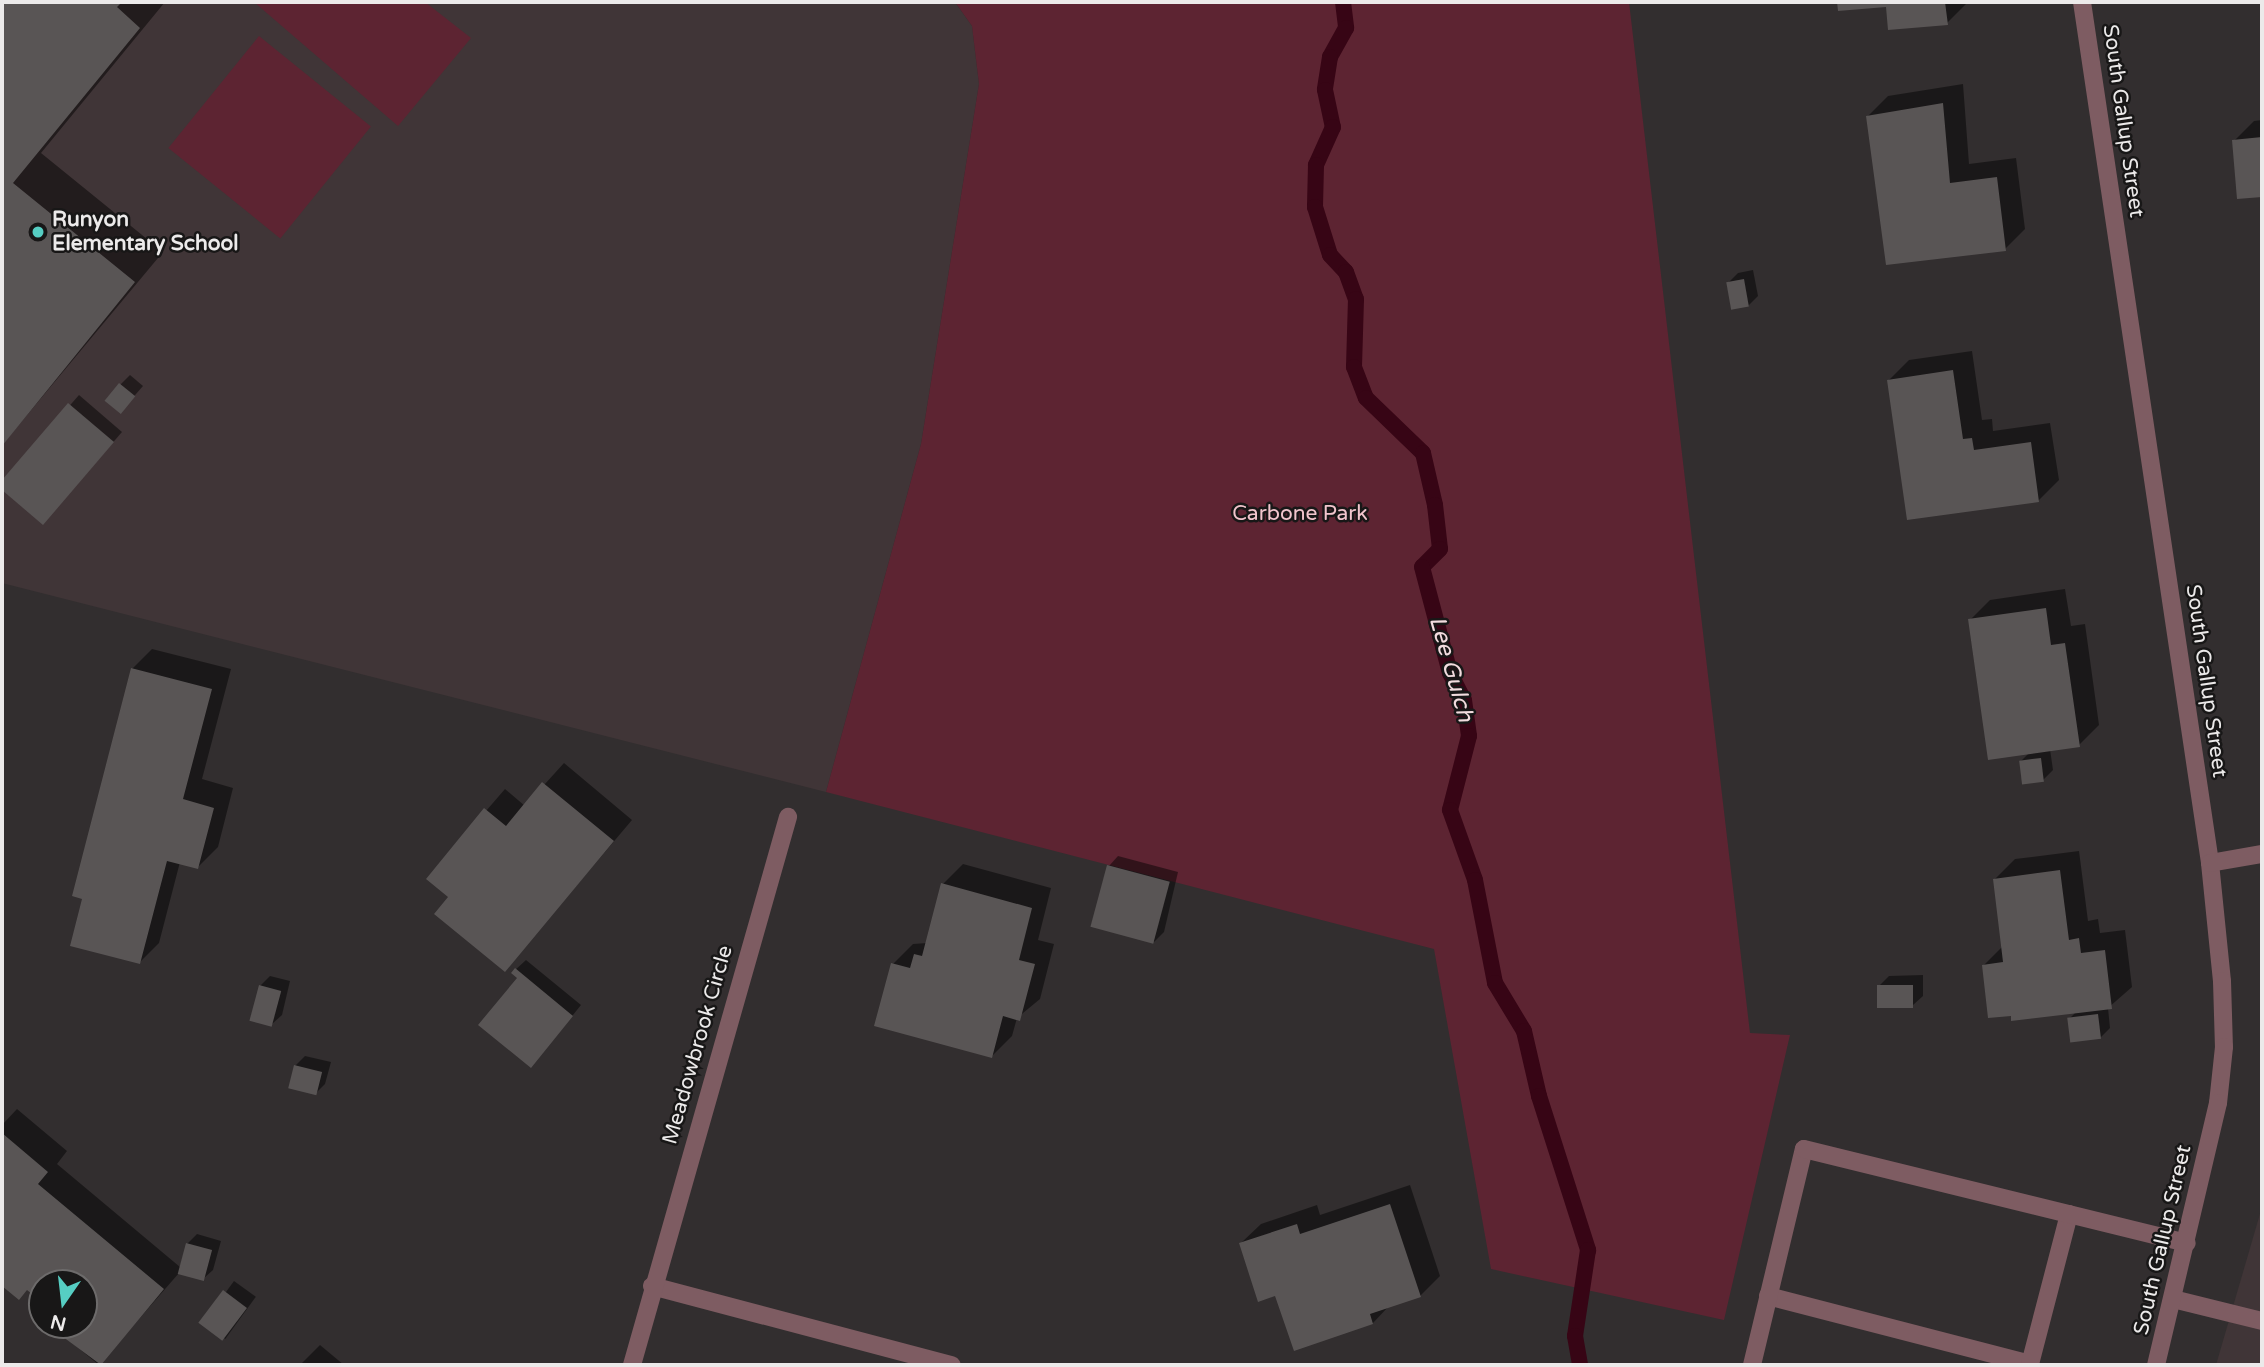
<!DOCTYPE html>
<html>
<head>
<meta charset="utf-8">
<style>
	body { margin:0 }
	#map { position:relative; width:2264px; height:1367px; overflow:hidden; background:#322e2f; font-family:"Varela Round",sans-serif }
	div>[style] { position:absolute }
	.built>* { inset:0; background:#403537 }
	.green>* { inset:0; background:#5d2432; transform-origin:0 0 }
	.shadow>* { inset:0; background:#0007; transform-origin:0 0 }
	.stream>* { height:16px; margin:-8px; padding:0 8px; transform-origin:8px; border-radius:8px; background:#370515 }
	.building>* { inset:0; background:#595555; transform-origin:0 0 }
	.lane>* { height:18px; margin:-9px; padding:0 9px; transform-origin:9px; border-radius:9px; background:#7e5c62 }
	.street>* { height:18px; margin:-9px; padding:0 9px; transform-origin:9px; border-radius:9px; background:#7e5c62 }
	.dots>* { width:19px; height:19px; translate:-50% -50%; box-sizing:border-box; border:4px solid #181717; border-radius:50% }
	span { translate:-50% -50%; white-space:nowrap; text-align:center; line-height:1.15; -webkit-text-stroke:5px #181717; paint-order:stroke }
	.street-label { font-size:21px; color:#eceaea }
	.poi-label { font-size:21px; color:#eceaea; font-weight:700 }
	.left { translate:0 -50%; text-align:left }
	.park-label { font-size:21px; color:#f2c5cd }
	.water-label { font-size:23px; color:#f2dcdf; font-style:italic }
	.frame { position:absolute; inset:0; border:4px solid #eceaea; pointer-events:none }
	.north { position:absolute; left:28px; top:1269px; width:70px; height:70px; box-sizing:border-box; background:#181717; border:2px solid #6d6b6b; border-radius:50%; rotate:194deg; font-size:19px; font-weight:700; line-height:28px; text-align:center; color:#eceaea }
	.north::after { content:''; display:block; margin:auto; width:24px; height:32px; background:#56cec3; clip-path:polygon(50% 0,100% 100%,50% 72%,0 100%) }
</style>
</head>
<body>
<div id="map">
	<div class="built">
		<i style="clip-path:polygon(2px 2px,955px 2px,972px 26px,979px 84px,921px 444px,826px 792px,2px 583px)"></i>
		<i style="clip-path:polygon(2262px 1207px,2262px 1365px,2216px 1365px)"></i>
	</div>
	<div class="green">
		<i style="clip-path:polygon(254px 2px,425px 2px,471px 38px,398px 126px)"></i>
		<i style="clip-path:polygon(955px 2px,1629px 2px,1750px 1033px,1790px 1035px,1724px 1320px,1491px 1269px,1434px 949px,826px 792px,921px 444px,979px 84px,972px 26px)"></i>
		<i style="left:259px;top:36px;width:144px;height:144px;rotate:39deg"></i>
	</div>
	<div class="shadow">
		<i style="clip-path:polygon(2px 2px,165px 2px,41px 153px,163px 252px,2px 445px)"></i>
		<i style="clip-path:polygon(1839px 2px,1967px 2px,1967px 3px,1947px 23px,1888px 5px,1839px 9px)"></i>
		<i style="clip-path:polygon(1963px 84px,1969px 164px,2016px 158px,2025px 229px,2005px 249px,1868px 116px,1888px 96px)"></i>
		<i style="clip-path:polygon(2262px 120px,2262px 195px,2239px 197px,2234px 141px,2254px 121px)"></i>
		<i style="clip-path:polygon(1753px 270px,1758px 296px,1748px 306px,1728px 283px,1738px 273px)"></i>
		<i style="clip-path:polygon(1972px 351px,1982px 420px,1992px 419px,1993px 431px,2050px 423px,2059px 480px,2039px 500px,1908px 518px,1889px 380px,1909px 360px)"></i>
		<i style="clip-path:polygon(130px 375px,143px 386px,129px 402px,120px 385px)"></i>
		<i style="clip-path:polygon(79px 395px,122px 432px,43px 523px,2px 488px,2px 483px)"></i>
		<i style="clip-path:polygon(2065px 589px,2071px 626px,2085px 624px,2099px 725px,2079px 745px,2050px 749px,2053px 770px,2043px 780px,2020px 762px,2030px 752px,1970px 620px,1990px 600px)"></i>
		<i style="clip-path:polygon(152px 649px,231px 669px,202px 779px,233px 788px,218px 847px,198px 867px,180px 862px,159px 943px,139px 963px,132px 669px)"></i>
		<i style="clip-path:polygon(564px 763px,632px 820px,505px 970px,451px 897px,428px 878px,505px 789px,525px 806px)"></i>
		<i style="clip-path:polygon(2079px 851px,2088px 921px,2098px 919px,2100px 933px,2125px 930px,2132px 987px,2108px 1008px,2110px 1028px,2100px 1038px,2069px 1019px,2076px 1012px,2012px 1014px,1984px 965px,2003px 946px,1995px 879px,2015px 859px)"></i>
		<i style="clip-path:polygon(1118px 856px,1178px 872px,1164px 932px,1154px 942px,1109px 866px)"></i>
		<i style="clip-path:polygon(963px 864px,1051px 888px,1038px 940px,1054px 944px,1040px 999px,1017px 1018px,1012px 1036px,992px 1056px,893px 964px,913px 944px,927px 943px,943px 884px)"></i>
		<i style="clip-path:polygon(526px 960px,581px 1005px,540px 1056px,519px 977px,513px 972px)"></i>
		<i style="clip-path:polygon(1923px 975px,1923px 996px,1913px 1005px,1879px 986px,1889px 976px)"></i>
		<i style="clip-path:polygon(270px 976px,290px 981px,282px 1015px,272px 1024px,260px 986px)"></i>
		<i style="clip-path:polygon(305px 1056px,331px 1062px,325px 1084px,315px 1094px,295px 1066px)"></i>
		<i style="clip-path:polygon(17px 1109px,67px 1151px,57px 1164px,180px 1267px,187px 1244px,197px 1234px,221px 1241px,213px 1270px,203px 1279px,179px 1273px,99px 1365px,54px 1328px,84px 1325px,84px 1283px,42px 1283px,42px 1299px,28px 1288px,19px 1298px,2px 1284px,2px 1125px)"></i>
		<i style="clip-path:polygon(1410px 1185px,1440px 1276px,1420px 1296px,1389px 1306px,1373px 1323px,1277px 1294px,1241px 1243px,1261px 1224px,1317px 1205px,1320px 1215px)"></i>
		<i style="left:234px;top:1281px;width:27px;height:52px;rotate:36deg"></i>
		<i style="clip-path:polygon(320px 1345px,344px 1365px,300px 1365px)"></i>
	</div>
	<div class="stream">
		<i style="left:1343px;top:2px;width:26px;rotate:83deg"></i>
		<i style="left:1346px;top:28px;width:33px;rotate:119deg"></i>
		<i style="left:1330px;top:57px;width:33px;rotate:99deg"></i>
		<i style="left:1325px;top:90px;width:38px;rotate:78deg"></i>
		<i style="left:1333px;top:127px;width:42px;rotate:114.1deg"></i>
		<i style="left:1316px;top:165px;width:42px;rotate:91.4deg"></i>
		<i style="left:1315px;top:207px;width:50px;rotate:72.6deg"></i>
		<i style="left:1330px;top:255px;width:23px;rotate:47deg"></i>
		<i style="left:1346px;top:272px;width:29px;rotate:70deg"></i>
		<i style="left:1356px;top:299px;width:68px;rotate:91.7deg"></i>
		<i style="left:1354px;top:367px;width:33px;rotate:69deg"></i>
		<i style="left:1366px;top:398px;width:79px;rotate:44deg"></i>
		<i style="left:1423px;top:453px;width:53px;rotate:77deg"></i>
		<i style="left:1435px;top:505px;width:44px;rotate:83.5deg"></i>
		<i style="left:1440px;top:549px;width:25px;rotate:135deg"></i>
		<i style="left:1422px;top:567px;width:110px;rotate:75.2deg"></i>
		<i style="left:1450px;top:673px;width:30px;rotate:63deg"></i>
		<i style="left:1464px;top:700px;width:36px;rotate:82deg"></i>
		<i style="left:1469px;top:736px;width:76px;rotate:104.4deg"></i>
		<i style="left:1450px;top:810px;width:74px;rotate:70.3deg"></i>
		<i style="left:1475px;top:880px;width:105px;rotate:79deg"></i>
		<i style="left:1495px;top:983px;width:56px;rotate:58.9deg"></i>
		<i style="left:1524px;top:1031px;width:67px;rotate:77deg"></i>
		<i style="left:1539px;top:1096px;width:162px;rotate:72.3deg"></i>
		<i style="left:1588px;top:1250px;width:87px;rotate:98.6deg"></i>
		<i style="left:1575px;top:1336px;width:29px;rotate:80deg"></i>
	</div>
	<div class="building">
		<i style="clip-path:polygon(2px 2px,122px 2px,117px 7px,140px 28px,13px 183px,135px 282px,2px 446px)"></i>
		<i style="clip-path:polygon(1837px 2px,1945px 2px,1948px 25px,1888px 30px,1886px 7px,1838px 11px)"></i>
		<i style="clip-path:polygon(1943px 103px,1950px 183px,1997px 177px,2006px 251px,1886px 265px,1866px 116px)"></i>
		<i style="clip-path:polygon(2262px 137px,2262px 197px,2237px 199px,2232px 140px)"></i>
		<i style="left:1744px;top:279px;width:28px;height:18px;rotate:80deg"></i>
		<i style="clip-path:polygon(1953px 370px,1963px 439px,1972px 438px,1974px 450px,2031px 442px,2039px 502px,1907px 520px,1887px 380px)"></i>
		<i style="left:119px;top:383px;width:21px;height:23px;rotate:39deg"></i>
		<i style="clip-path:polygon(68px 403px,114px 442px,43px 525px,2px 490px,2px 480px)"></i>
		<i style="clip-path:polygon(2046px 608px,2051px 645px,2065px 643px,2080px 747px,1988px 760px,1968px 619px)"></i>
		<i style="clip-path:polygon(131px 668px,212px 689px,183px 799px,214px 808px,198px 869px,167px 861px,140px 964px,70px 946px,82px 899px,72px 896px)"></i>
		<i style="left:2041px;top:758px;width:24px;height:22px;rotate:83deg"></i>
		<i style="clip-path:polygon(542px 782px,614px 841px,505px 972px,434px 914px,448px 897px,426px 879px,484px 808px,506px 826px)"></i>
		<i style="left:1107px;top:865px;width:65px;height:64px;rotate:15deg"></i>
		<i style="clip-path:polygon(2060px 870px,2069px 940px,2079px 938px,2081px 953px,2105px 950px,2112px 1009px,2011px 1021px,2011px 1016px,1988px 1018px,1982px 965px,2003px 962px,1993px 879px)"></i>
		<i style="clip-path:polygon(941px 883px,1032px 908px,1019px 960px,1035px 964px,1020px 1021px,1003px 1016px,992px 1058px,874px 1026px,891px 963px,910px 968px,914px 954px,922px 956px)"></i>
		<i style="clip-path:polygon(515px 968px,573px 1016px,531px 1068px,478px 1025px,517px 978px,511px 973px)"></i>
		<i style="left:259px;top:985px;width:23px;height:37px;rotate:15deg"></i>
		<i style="left:1877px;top:985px;width:36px;height:23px"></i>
		<i style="left:2098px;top:1014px;width:25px;height:31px;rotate:83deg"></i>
		<i style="left:294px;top:1065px;width:29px;height:24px;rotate:14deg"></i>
		<i style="clip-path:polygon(2px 1133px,48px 1172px,38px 1184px,164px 1289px,101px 1365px,51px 1328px,84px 1325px,84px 1283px,42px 1283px,42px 1302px,27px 1290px,19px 1300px,2px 1286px)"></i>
		<i style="clip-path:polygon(1390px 1204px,1421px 1297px,1370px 1314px,1373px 1324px,1294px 1351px,1275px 1296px,1258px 1302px,1239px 1243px,1297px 1224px,1300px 1234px)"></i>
		<i style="left:186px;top:1243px;width:27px;height:32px;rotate:15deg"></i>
		<i style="left:223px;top:1290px;width:30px;height:41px;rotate:37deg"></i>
	</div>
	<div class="lane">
		<i style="left:1768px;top:1296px;width:271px;rotate:14.5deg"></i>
		<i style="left:2030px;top:1364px;width:155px;rotate:-75.4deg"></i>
		<i style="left:2173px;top:1299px;width:92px;rotate:13.9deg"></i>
		<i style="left:1752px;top:1365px;width:222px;rotate:-76.5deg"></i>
		<i style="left:1804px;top:1149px;width:394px;rotate:13.8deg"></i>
	</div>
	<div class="street">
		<i style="left:2082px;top:2px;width:870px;rotate:81.54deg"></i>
		<i style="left:2210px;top:863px;width:119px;rotate:84.2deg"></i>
		<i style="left:2222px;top:981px;width:66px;rotate:88.3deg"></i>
		<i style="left:2224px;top:1047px;width:56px;rotate:96.1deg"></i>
		<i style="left:2218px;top:1103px;width:269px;rotate:103.3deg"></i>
		<i style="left:2210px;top:863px;width:53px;rotate:-9.8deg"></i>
		<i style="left:652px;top:1286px;width:310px;rotate:14.8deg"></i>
		<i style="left:632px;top:1365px;width:570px;rotate:-74.11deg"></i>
	</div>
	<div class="dots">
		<i style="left:38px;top:232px;background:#56cec3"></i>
	</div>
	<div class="street-label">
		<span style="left:2123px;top:121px;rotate:82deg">South Gallup Street</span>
		<span style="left:2206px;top:681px;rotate:82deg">South Gallup Street</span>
		<span style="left:698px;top:1045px;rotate:-74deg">Meadowbrook Circle</span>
		<span style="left:2163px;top:1240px;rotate:-77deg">South Gallup Street</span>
	</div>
	<div class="poi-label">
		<span class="left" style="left:52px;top:232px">Runyon<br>Elementary School</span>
	</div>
	<div class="park-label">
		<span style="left:1300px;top:514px">Carbone Park</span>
	</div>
	<div class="water-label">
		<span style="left:1451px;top:669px;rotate:74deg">Lee Gulch</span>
	</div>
	<div class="frame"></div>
	<div class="north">N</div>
</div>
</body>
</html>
